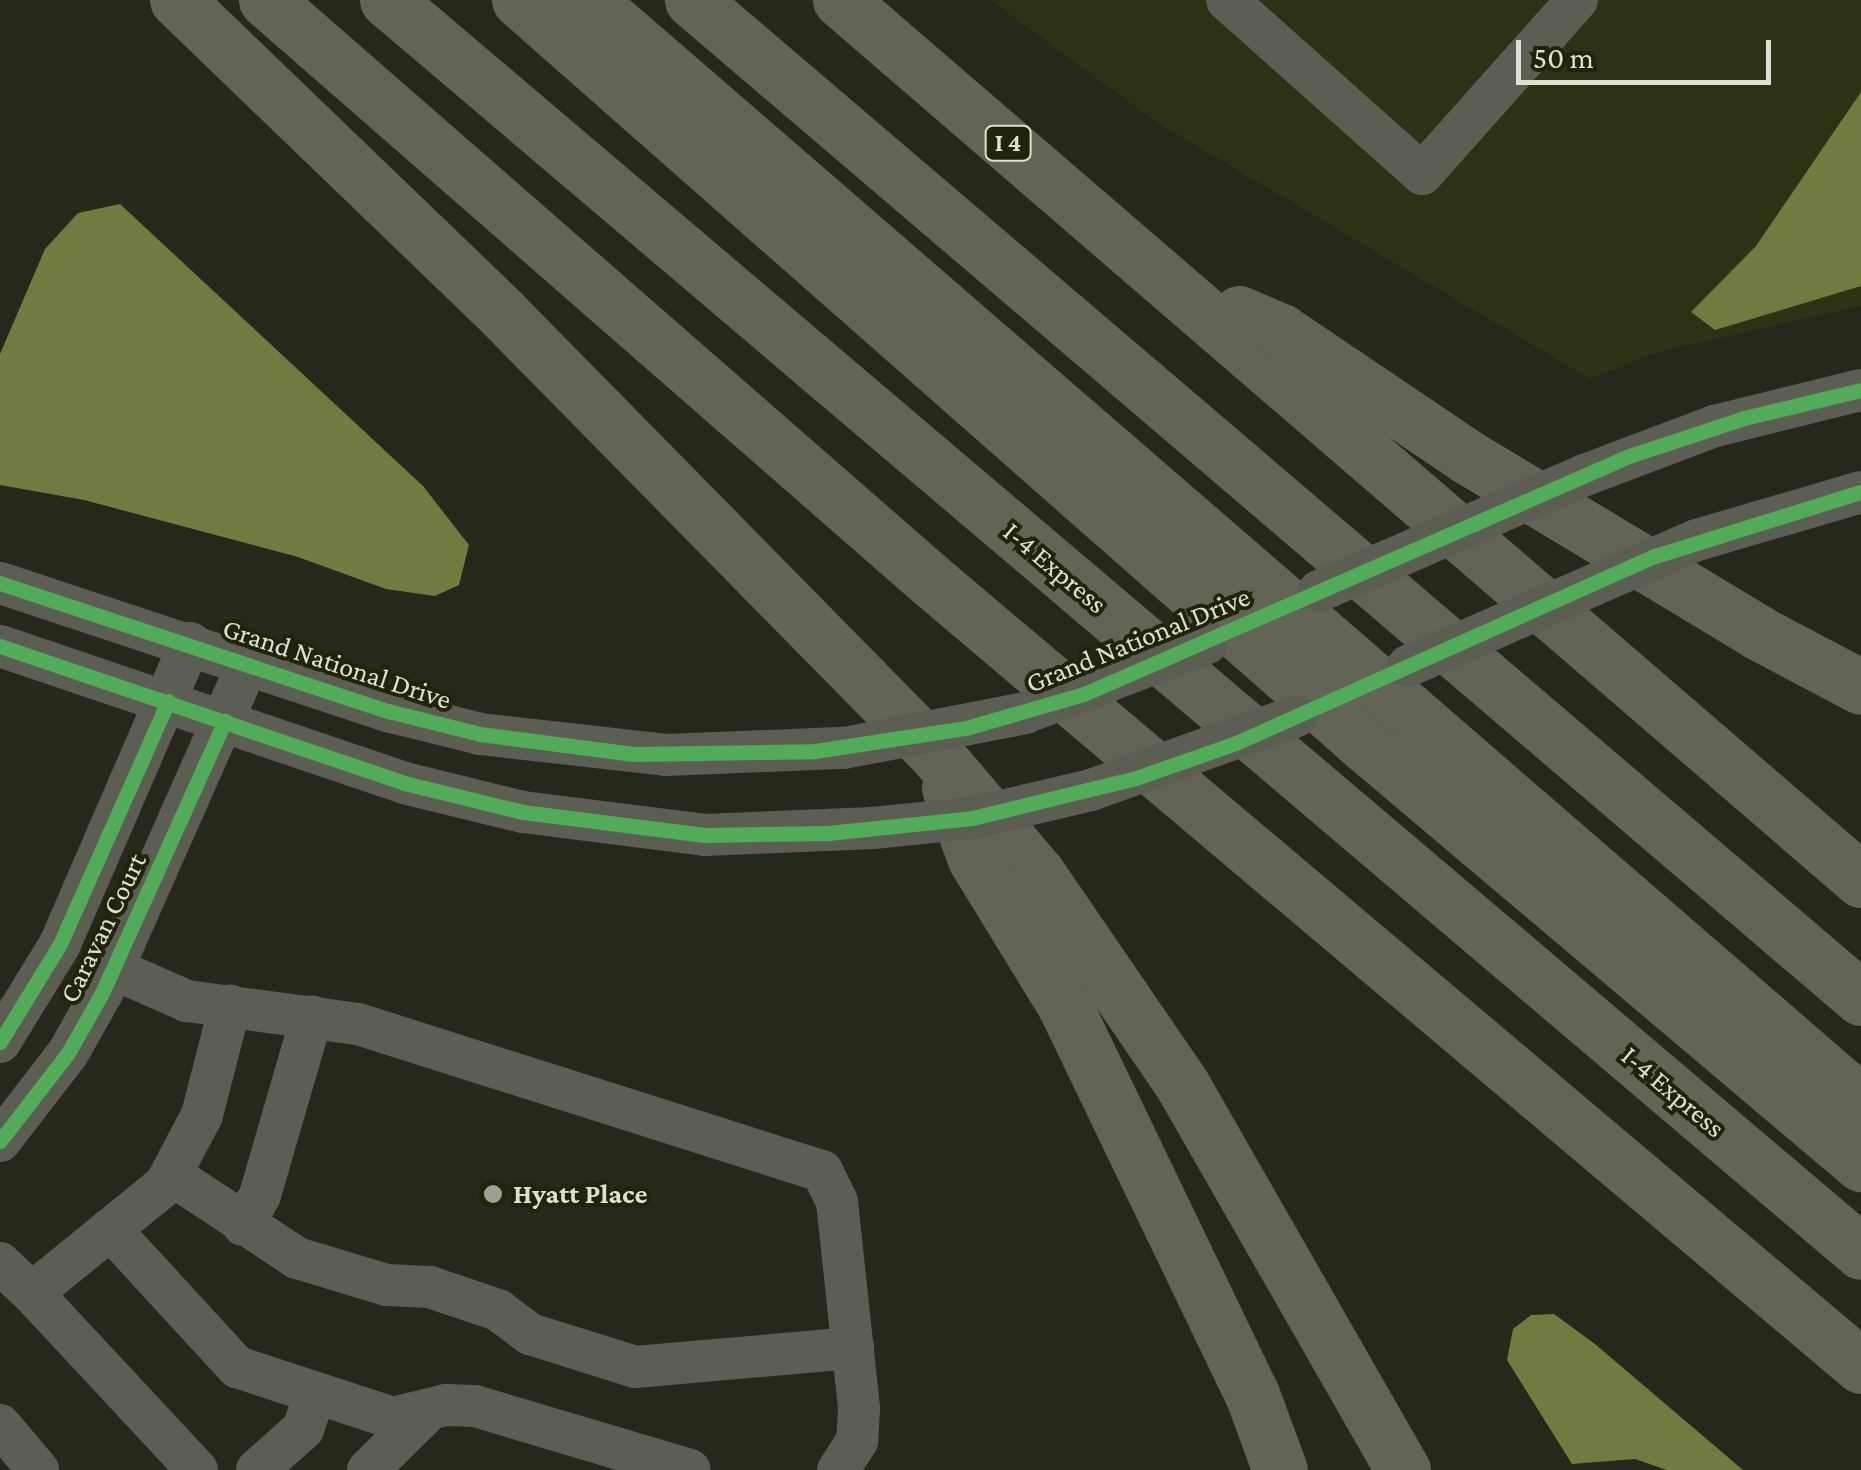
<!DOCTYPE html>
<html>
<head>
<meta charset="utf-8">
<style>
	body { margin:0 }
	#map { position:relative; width:1861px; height:1470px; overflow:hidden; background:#26281b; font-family:"Crimson Pro",serif }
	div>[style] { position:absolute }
	.built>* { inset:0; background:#2d3214 }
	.water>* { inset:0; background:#6f7b3f }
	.minor>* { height:42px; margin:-21px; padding:0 21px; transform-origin:21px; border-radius:21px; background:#5c5e54 }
	.highway>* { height:55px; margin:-27.5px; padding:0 27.5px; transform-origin:27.5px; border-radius:27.5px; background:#626456 }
	.minor-bridge>* { height:42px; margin:-21px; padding:0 21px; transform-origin:21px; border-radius:21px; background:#5c5e54 }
	.cycleway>* { height:15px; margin:-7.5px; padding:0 7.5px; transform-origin:7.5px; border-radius:7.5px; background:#51ab58 }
	.dots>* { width:28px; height:28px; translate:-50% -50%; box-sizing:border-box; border:5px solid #20240b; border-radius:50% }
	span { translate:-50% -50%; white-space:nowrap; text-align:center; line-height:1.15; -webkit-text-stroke:8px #20240b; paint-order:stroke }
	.shield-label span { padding:2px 8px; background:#20240b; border:2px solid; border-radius:8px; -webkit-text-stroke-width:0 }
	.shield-label { font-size:25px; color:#dde1d1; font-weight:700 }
	.street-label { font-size:28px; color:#dde1d1 }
	.poi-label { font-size:28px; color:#dde1d1; font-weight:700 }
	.left { translate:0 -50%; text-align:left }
	.scale { position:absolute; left:1516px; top:40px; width:255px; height:45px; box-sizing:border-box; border:5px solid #dde1d1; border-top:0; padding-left:12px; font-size:30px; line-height:35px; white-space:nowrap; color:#dde1d1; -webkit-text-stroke:8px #20240b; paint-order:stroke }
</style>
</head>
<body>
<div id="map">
	<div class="built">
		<i style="clip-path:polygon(990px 0,1861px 0,1861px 306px,1658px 352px,1590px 379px,1155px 121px)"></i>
	</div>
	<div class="water">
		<i style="clip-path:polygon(1861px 92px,1861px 286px,1715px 330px,1691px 312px,1756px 246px)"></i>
		<i style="clip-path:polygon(120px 204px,423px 486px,469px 545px,459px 585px,435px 596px,386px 589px,298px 557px,84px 500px,0 485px,0 354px,45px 249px,78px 213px)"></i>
		<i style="clip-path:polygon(1554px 1314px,1595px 1344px,1743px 1470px,1667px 1470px,1635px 1459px,1572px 1464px,1507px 1360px,1513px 1329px,1531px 1315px)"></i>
	</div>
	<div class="minor">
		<i style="left:1227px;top:0;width:261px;rotate:41.7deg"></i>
		<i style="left:1422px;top:174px;width:233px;rotate:-48.3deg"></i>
		<i style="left:1585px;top:475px;width:139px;rotate:-20.7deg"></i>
		<i style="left:1715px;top:426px;width:150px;rotate:-13.9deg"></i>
		<i style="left:1697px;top:540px;width:171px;rotate:-16.3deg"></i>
		<i style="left:0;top:583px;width:409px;rotate:18.3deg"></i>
		<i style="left:388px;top:711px;width:95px;rotate:14deg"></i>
		<i style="left:480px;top:734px;width:187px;rotate:6.4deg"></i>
		<i style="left:666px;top:755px;width:178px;rotate:-2.3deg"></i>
		<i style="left:0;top:646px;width:427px;rotate:18.7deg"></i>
		<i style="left:404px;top:783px;width:122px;rotate:13.7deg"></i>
		<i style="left:523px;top:812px;width:183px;rotate:7.2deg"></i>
		<i style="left:705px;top:835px;width:168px;rotate:-2.4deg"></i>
		<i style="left:114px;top:969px;width:80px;rotate:23.7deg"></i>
		<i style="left:187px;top:1001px;width:173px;rotate:7.7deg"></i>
		<i style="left:358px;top:1024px;width:487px;rotate:17.6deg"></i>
		<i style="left:822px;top:1171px;width:34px;rotate:64deg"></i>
		<i style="left:837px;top:1202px;width:207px;rotate:83.9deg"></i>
		<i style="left:859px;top:1408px;width:33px;rotate:93deg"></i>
		<i style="left:857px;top:1441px;width:35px;rotate:123deg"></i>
		<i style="left:0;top:1042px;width:115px;rotate:-58.5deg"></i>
		<i style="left:60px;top:944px;width:328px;rotate:-66.6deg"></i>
		<i style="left:0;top:1141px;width:111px;rotate:-52.3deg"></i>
		<i style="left:68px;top:1053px;width:69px;rotate:-60.5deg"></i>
		<i style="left:102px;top:993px;width:360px;rotate:-66.1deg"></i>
		<i style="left:173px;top:1176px;width:149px;rotate:33.5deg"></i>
		<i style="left:297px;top:1258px;width:94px;rotate:16.7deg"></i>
		<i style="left:387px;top:1285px;width:43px;rotate:2.7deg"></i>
		<i style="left:430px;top:1287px;width:72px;rotate:18.7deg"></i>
		<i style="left:498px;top:1310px;width:40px;rotate:37deg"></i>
		<i style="left:530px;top:1334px;width:110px;rotate:17.4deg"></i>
		<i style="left:635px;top:1367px;width:219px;rotate:-5deg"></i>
		<i style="left:243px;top:1225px;width:34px;rotate:-60deg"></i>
		<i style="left:260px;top:1195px;width:186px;rotate:-73.8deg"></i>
		<i style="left:110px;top:1229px;width:188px;rotate:47.4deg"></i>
		<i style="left:237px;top:1367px;width:164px;rotate:18.1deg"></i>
		<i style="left:393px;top:1418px;width:55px;rotate:-13.8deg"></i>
		<i style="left:446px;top:1405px;width:29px;rotate:2deg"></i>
		<i style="left:475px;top:1406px;width:224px;rotate:16.6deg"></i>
		<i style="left:0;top:1263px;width:44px;rotate:43.2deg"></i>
		<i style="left:32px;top:1293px;width:171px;rotate:-39.1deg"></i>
		<i style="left:165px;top:1185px;width:79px;rotate:-62.1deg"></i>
		<i style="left:202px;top:1115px;width:113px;rotate:-75.6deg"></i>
		<i style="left:32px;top:1293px;width:242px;rotate:47deg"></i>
		<i style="left:0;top:1425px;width:59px;rotate:49.8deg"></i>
		<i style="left:257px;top:1470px;width:62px;rotate:-41.7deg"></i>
		<i style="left:303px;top:1429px;width:37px;rotate:-71deg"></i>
		<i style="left:368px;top:1470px;width:78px;rotate:-44.5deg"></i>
	</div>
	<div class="highway">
		<i style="left:177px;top:0;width:453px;rotate:43.9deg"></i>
		<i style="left:503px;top:314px;width:616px;rotate:45.46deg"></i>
		<i style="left:935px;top:753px;width:159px;rotate:49.6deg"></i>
		<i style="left:1038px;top:874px;width:257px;rotate:55.6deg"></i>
		<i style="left:1183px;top:1086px;width:443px;rotate:60.2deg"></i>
		<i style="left:266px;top:0;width:888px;rotate:41.12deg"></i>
		<i style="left:935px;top:584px;width:1212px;rotate:40.18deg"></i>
		<i style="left:387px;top:0;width:1934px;rotate:40.34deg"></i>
		<i style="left:519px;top:0;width:1126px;rotate:41.36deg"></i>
		<i style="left:1364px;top:744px;width:651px;rotate:40.2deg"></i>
		<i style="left:588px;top:0;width:1684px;rotate:40.88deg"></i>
		<i style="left:692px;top:0;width:1537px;rotate:40.49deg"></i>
		<i style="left:840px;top:0;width:1348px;rotate:40.76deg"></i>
		<i style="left:1239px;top:313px;width:46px;rotate:23.2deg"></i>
		<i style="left:1281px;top:331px;width:223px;rotate:34deg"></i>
		<i style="left:1466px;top:456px;width:342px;rotate:31.1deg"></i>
		<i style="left:1759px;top:633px;width:115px;rotate:27.9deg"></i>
		<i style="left:949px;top:788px;width:76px;rotate:69.9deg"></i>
		<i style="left:975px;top:859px;width:172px;rotate:58.5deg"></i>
		<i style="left:1065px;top:1006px;width:431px;rotate:64.3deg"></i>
		<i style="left:1252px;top:1394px;width:81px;rotate:69.8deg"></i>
	</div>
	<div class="minor-bridge">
		<i style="left:1319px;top:591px;width:290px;rotate:-23.6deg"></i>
		<i style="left:1408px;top:666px;width:315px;rotate:-23.6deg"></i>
		<i style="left:844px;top:748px;width:184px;rotate:-10.9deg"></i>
		<i style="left:1025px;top:713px;width:195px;rotate:-21deg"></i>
		<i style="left:873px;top:828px;width:100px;rotate:-5.8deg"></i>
		<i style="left:972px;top:818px;width:122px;rotate:-13.2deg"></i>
		<i style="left:1091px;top:790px;width:218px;rotate:-19.8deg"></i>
	</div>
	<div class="cycleway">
		<i style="left:0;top:583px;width:409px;rotate:18.3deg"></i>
		<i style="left:388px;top:711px;width:95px;rotate:14deg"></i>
		<i style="left:480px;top:734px;width:155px;rotate:7.4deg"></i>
		<i style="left:634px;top:754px;width:181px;rotate:-0.9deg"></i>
		<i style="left:815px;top:751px;width:153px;rotate:-8.7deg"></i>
		<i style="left:966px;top:728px;width:123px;rotate:-16.1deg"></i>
		<i style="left:1084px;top:694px;width:595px;rotate:-23.59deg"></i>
		<i style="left:1629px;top:456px;width:121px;rotate:-18.3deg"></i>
		<i style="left:1744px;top:418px;width:120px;rotate:-13.5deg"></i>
		<i style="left:0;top:646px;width:427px;rotate:18.7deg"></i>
		<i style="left:404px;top:783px;width:122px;rotate:13.7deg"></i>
		<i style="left:523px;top:812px;width:183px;rotate:7.2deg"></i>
		<i style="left:705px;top:835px;width:123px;rotate:-0.9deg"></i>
		<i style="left:828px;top:833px;width:145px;rotate:-5.9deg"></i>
		<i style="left:972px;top:818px;width:169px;rotate:-13.7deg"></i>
		<i style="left:1136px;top:778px;width:106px;rotate:-19.3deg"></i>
		<i style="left:1236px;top:743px;width:459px;rotate:-24.1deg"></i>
		<i style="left:1655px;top:556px;width:216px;rotate:-17.3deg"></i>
		<i style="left:0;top:1042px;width:115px;rotate:-58.5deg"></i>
		<i style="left:60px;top:944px;width:266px;rotate:-66deg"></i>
		<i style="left:0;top:1141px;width:111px;rotate:-52.3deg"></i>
		<i style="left:68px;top:1053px;width:69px;rotate:-60.5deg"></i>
		<i style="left:102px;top:993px;width:299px;rotate:-65.7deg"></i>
	</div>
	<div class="dots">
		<i style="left:493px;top:1194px;background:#9da091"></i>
	</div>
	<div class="shield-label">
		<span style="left:1008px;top:143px">I 4</span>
	</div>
	<div class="street-label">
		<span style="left:1055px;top:568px;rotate:40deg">I-4 Express</span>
		<span style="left:1138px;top:640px;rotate:-22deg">Grand National Drive</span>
		<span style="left:337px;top:664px;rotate:18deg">Grand National Drive</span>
		<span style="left:103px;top:928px;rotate:-64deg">Caravan Court</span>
		<span style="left:1673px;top:1092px;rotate:40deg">I-4 Express</span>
	</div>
	<div class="poi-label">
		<span class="left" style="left:513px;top:1194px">Hyatt Place</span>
	</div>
	<div class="scale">50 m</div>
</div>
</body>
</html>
